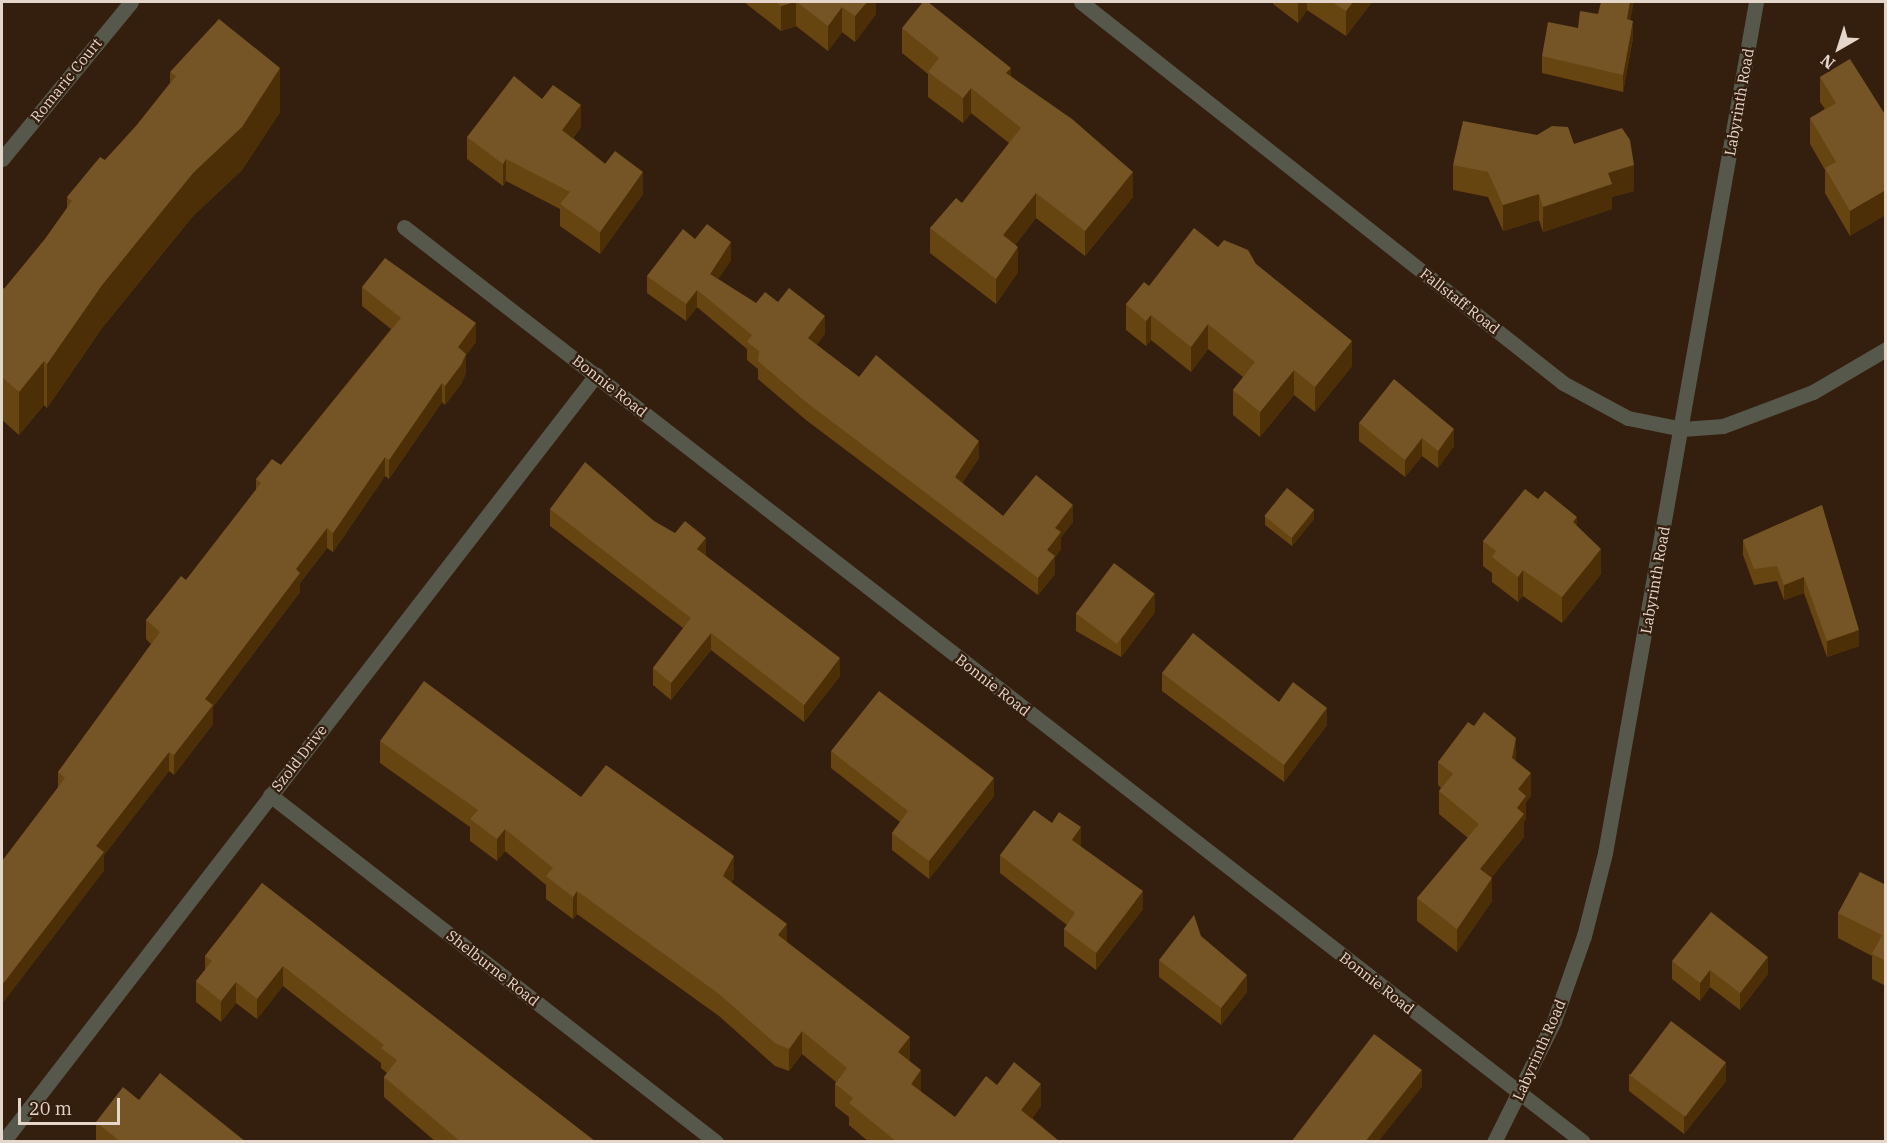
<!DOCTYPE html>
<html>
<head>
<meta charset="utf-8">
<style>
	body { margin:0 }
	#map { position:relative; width:1887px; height:1143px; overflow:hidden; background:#341e0e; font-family:"IBM Plex Serif",serif }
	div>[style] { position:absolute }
	.street>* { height:15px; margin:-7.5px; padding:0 7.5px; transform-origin:7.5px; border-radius:7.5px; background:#56584b }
	.wall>* { inset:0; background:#674511 }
	.shaded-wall>* { inset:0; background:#4d2f07 }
	.building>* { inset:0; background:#755525; transform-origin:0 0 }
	span { translate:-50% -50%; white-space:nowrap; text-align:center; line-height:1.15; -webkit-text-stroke:4.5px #341e0e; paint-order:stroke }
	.street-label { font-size:15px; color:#e5d6cc }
	.frame { position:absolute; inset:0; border:3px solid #e5d6cc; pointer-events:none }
	.north { position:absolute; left:1809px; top:18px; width:60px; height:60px; -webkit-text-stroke:4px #341e0e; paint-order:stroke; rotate:219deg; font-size:16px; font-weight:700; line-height:24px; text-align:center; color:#e5d6cc }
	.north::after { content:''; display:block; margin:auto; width:21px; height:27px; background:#e5d6cc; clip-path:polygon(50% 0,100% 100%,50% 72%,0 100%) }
	.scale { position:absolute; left:18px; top:1098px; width:102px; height:27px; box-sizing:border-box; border:3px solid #e5d6cc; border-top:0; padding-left:8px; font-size:18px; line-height:21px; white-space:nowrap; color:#e5d6cc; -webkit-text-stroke:4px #341e0e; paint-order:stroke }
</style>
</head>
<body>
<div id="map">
	<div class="street">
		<i style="left:1081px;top:2px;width:614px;rotate:38.32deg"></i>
		<i style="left:1563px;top:383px;width:74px;rotate:28.3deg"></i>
		<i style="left:1628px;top:418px;width:55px;rotate:11.5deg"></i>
		<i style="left:1682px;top:429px;width:41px;rotate:-4.2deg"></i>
		<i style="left:1723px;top:426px;width:96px;rotate:-20.7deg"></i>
		<i style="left:1813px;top:392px;width:85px;rotate:-30.5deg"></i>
		<i style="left:2px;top:159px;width:203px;rotate:-50.6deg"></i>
		<i style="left:404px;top:227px;width:1492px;rotate:37.81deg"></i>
		<i style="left:270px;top:795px;width:565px;rotate:37.88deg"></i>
		<i style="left:3px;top:1142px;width:970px;rotate:-52.29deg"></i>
		<i style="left:1494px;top:1142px;width:135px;rotate:-63.6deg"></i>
		<i style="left:1554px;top:1021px;width:90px;rotate:-70.6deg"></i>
		<i style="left:1584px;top:936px;width:86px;rotate:-75.8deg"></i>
		<i style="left:1605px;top:853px;width:864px;rotate:-79.94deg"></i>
	</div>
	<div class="wall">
		<i style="clip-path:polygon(744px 2px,876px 2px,876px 14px,855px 42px,842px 32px,828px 51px,796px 26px,781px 31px)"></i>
		<i style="clip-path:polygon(1273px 2px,1372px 2px,1346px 36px,1307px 10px,1298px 23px,1273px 4px)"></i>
		<i style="clip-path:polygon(1598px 14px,1630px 20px,1633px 38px,1623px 92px,1542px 73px,1542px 56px,1578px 28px)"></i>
		<i style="clip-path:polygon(902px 28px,1011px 76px,1133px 197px,1085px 256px,1036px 218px,1015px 245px,1018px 272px,996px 304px,930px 253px,930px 228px,962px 203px,1009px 143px,971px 113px,963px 123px,928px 97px,928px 74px,902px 53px)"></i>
		<i style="clip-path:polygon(1850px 59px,1850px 236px,1825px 193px,1825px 170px,1810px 144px,1810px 118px,1825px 109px,1820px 102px,1820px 77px)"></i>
		<i style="clip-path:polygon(170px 72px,280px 112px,242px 170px,193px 216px,102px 328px,47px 408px,44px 405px,19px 435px,2px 420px,2px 286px,4px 289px,45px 239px,67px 208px,67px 197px,105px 160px,136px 126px,170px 83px)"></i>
		<i style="clip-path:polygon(542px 99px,581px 127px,573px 138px,643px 194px,600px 254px,560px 226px,560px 209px,506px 181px,503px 186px,467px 159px,467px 137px)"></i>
		<i style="clip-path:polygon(1574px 144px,1634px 191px,1612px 197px,1612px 209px,1543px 232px,1539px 220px,1503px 231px,1488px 197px,1453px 190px,1453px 165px)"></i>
		<i style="clip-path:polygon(695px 239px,731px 260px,718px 279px,756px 303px,778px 302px,825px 334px,816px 345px,859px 377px,979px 458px,962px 483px,1003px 516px,1073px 522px,1061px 537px,1061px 549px,1055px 557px,1055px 574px,1038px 595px,806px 420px,758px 379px,758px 369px,747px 360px,747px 349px,697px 307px,686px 321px,647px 293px,647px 276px)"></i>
		<i style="clip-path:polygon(1256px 264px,1352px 366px,1315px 412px,1294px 395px,1260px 437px,1233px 415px,1233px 390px,1243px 377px,1208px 349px,1191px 372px,1151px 340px,1146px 346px,1126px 330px,1126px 304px,1149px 286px)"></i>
		<i style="clip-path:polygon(362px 287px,476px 342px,466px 355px,466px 373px,461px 384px,445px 405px,442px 402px,389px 479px,385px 476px,333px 552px,327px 548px,300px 583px,300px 592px,213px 707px,213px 724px,174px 775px,169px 771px,104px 855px,104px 871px,58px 787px,58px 772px,151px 644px,146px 639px,146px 620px,186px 580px,256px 490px,256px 479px,281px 465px,391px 329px,362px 306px)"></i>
		<i style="clip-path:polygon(1359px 423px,1454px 446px,1438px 468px,1422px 456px,1405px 477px,1359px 441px)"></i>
		<i style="clip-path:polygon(1538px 499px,1577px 527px,1601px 574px,1562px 623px,1523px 596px,1518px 602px,1492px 582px,1492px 573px,1483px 566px,1483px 541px)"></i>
		<i style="clip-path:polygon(1822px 505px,1859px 646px,1827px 657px,1804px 593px,1784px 600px,1777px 581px,1754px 585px,1743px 555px,1743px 540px)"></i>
		<i style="clip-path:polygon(550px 509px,654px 521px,706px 555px,706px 556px,840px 676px,804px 722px,711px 650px,671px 700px,653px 685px,653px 668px,683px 628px,550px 526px)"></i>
		<i style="clip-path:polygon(1265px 516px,1314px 519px,1292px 546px,1265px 525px)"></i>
		<i style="clip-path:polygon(1155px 612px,1121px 657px,1076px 631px,1076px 613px)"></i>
		<i style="clip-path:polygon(1162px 673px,1279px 702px,1327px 725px,1284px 782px,1162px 691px)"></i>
		<i style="clip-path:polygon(380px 741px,581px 797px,734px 878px,731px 882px,787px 943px,910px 1059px,909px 1060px,921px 1092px,955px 1117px,997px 1085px,1041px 1106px,1032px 1118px,1060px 1142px,869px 1142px,849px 1125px,849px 1117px,835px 1106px,835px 1084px,836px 1082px,802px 1054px,789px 1071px,775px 1066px,719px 1016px,577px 914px,573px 919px,546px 899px,546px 885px,505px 851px,497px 861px,470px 841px,470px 827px,380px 763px)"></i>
		<i style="clip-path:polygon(831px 751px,994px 796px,929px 879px,892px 850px,892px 833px,900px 822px,831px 768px)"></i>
		<i style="clip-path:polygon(1438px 762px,1516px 762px,1531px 796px,1526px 802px,1526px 819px,1524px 821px,1524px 837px,1491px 878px,1492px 901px,1457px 952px,1417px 921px,1417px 898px,1468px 838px,1439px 814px,1439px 791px,1441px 788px,1438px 785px)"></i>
		<i style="clip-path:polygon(1081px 844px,1080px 846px,1143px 909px,1096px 970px,1064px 946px,1064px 929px,1067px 925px,1000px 873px,1000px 855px)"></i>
		<i style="clip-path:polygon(262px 883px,596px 1142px,436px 1142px,384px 1097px,384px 1077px,387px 1073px,381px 1068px,381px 1063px,283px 986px,257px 1019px,236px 1003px,221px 1022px,196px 1002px,196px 981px,205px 970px,205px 956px)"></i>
		<i style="clip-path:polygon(1886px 885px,1886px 986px,1872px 979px,1872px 956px,1838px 938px,1838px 913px)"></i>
		<i style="clip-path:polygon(1159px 960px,1247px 992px,1221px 1025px,1159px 977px)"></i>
		<i style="clip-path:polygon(1672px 961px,1768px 974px,1740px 1010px,1710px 987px,1700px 1001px,1672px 979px)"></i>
		<i style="clip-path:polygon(1629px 1074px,1726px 1081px,1684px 1134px,1629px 1091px)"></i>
		<i style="clip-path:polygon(139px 1100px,246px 1142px,98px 1142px,96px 1140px,96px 1122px)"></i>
		<i style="clip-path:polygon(1886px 1105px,1886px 1129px,1884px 1128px,1884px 1111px)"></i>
	</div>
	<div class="shaded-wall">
		<i style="clip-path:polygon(794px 2px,796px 2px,796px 26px,781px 31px,781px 6px)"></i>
		<i style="clip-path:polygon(867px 2px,876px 2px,876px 14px,855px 42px,855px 16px)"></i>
		<i style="clip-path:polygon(1298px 2px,1307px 2px,1307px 10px,1298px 23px)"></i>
		<i style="clip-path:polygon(1353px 2px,1372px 2px,1346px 36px,1346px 11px)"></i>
		<i style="clip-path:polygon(1630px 2px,1634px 2px,1627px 36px,1627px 19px)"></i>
		<i style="clip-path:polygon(842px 7px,842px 32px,828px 51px,828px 26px)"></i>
		<i style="clip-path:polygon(1633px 21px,1633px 38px,1623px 92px,1623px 75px)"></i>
		<i style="clip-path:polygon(280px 68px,280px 112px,242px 170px,193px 216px,102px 328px,47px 408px,47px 364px,102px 285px,193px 173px)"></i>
		<i style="clip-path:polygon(1011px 68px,1011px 93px,1006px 73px)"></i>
		<i style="clip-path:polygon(971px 88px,971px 113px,963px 123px,963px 98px)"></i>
		<i style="clip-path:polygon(581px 105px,581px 127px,562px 152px,562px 130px)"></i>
		<i style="clip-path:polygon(506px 159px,506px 181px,503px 186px,503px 164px)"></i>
		<i style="clip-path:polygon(1634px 165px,1634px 191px,1612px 197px,1612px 209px,1543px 232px,1543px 207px,1608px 173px)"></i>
		<i style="clip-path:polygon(643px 172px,643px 194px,600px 254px,600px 232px)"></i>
		<i style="clip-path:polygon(1133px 172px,1133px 197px,1085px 256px,1085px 231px)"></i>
		<i style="clip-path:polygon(1886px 190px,1886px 215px,1850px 236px,1850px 211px)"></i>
		<i style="clip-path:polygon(1036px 193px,1036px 218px,1003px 260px,1003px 235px)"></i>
		<i style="clip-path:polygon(1539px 194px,1539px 220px,1503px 231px,1503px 205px)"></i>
		<i style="clip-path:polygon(731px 242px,731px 260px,710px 291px,710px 274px)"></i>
		<i style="clip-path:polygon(1018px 247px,1018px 272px,996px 304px,996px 279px)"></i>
		<i style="clip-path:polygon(697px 290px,697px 307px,686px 321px,686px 304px)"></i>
		<i style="clip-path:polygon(1151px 315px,1151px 340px,1146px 346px,1146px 321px)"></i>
		<i style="clip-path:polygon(825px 316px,825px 334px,808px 356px,808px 338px)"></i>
		<i style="clip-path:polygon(476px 323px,476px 342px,466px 355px,466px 373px,461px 384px,445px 405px,445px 386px,458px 347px)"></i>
		<i style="clip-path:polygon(1208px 324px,1208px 349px,1191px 372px,1191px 347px)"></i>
		<i style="clip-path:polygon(1352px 341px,1352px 366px,1315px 412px,1315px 387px)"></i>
		<i style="clip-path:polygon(44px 361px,44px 405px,19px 435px,19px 392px)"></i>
		<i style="clip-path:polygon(1294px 370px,1294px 395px,1260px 437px,1260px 412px)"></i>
		<i style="clip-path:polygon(442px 383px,442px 402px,389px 479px,389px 460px)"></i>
		<i style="clip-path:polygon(1454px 429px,1454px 446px,1438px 468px,1438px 451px)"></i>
		<i style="clip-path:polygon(1422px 438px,1422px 456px,1405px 477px,1405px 460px)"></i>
		<i style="clip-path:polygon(979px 441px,979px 458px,955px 494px,955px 477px)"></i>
		<i style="clip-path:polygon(385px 457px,385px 476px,333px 552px,333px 533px)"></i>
		<i style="clip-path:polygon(1073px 505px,1073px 522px,1061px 537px,1061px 549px,1055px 557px,1055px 574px,1038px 595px,1038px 578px,1055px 528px)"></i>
		<i style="clip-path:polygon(1314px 510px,1314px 519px,1292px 546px,1292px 537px)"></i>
		<i style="clip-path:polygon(1577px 517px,1577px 542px,1573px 522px)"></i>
		<i style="clip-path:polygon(327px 528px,327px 548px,300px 583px,300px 592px,213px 707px,213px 724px,174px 775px,174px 755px,205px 699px,296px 569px)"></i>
		<i style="clip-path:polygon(706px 538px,706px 555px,697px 566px,697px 549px)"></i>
		<i style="clip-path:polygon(1601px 549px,1601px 574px,1562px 623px,1562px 597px)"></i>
		<i style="clip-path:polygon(1523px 570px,1523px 596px,1518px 602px,1518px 577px)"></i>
		<i style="clip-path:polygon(1804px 577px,1804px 593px,1784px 600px,1784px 585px)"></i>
		<i style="clip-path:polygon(1155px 594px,1155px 612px,1121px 657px,1121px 639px)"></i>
		<i style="clip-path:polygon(1859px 630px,1859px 646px,1827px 657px,1827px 641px)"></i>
		<i style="clip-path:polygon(711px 633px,711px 650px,671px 700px,671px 683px)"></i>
		<i style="clip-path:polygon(840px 658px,840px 676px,804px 722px,804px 705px)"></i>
		<i style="clip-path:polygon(1327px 708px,1327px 725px,1284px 782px,1284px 765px)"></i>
		<i style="clip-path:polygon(1516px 738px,1516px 761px,1512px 781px,1512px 758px)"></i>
		<i style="clip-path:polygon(169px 752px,169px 771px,104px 855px,104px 871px,2px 1004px,2px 985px,96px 846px)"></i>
		<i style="clip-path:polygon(1531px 773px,1531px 796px,1526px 802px,1526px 819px,1524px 821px,1524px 837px,1480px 892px,1480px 869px,1518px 789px)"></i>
		<i style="clip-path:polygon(994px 778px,994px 796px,929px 879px,929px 861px)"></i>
		<i style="clip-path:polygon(1081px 827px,1081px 844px,1072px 857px,1072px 840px)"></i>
		<i style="clip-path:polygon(505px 829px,505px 851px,497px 861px,497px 839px)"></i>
		<i style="clip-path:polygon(734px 856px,734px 878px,723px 898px,723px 876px)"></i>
		<i style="clip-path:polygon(1492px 878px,1492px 901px,1457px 952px,1457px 929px)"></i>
		<i style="clip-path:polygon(577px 891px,577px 914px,573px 919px,573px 897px)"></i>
		<i style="clip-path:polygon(1143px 891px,1143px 909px,1096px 970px,1096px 953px)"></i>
		<i style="clip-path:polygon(787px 924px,787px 947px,778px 935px)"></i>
		<i style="clip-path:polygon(1768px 957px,1768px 974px,1740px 1010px,1740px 993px)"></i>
		<i style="clip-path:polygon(283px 966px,283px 986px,257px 1019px,257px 999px)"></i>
		<i style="clip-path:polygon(1710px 970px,1710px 987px,1700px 1001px,1700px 983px)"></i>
		<i style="clip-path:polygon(1247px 975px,1247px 992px,1221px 1025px,1221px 1008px)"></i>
		<i style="clip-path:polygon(236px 982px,236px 1003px,221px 1022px,221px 1001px)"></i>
		<i style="clip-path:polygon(802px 1031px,802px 1054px,789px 1071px,789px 1049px)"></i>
		<i style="clip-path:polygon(910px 1037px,910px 1059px,898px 1074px,898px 1052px)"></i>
		<i style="clip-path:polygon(1726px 1063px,1726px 1081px,1684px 1134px,1684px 1116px)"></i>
		<i style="clip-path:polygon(921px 1070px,921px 1093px,911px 1084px)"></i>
		<i style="clip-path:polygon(1422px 1070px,1422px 1087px,1378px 1142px,1365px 1142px)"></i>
		<i style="clip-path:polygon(1041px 1084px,1041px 1106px,1021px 1132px,1021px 1110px)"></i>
	</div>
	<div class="building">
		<i style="clip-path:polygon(776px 2px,794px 2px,781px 6px)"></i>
		<i style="clip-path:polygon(797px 2px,867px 2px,855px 16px,842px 7px,828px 26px)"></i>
		<i style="clip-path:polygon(923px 2px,928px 2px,1011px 68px,1006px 73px,1072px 119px,1133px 172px,1085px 231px,1036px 193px,1003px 235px,1018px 247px,996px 279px,930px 228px,956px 198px,962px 203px,1021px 128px,971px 88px,963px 98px,928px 72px,939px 58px,902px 28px)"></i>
		<i style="clip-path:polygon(1332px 2px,1353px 2px,1346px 11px)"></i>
		<i style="clip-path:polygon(1601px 2px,1630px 2px,1627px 19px,1633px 21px,1623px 75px,1542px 56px,1548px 22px,1578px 28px,1580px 11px,1598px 14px)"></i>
		<i style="clip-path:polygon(219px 19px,280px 68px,242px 127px,193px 173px,102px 285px,47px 364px,44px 361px,19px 392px,2px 377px,2px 286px,4px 289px,45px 239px,72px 201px,67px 197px,100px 157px,105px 160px,136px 126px,176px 76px,170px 72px)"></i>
		<i style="clip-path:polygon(1850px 59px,1886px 116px,1886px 190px,1850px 211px,1825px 168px,1836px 162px,1810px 118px,1836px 103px,1820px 77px)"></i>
		<i style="clip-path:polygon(514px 76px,542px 99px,553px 85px,581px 105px,562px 130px,605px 164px,615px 151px,643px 172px,600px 232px,560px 204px,570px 192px,506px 159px,503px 164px,467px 137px)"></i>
		<i style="clip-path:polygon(1463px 121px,1537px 135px,1552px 126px,1568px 127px,1574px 144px,1622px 128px,1630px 140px,1634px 165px,1608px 173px,1612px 184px,1543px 207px,1539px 194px,1503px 205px,1488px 172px,1453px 165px)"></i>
		<i style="clip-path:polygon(707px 224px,731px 242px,710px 274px,756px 303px,765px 292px,778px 302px,789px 288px,825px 316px,808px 338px,859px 377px,876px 355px,979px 441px,955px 477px,1003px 516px,1036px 475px,1073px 505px,1055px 528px,1061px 532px,1047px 550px,1055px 556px,1038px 578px,806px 402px,758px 361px,759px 351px,747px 342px,752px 335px,697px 290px,686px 304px,647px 276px,683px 229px,695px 239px)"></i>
		<i style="clip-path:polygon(1194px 228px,1218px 247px,1224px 240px,1248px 250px,1256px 264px,1352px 341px,1315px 387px,1294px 370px,1260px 412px,1233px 390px,1255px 362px,1208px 324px,1191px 347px,1151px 315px,1146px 321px,1126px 304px,1144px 282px,1149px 286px)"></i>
		<i style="clip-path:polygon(385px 258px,476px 323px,458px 347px,466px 354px,461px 365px,445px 386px,442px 383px,389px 460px,385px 457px,333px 533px,327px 528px,296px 569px,300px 573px,205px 699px,213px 705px,174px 755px,169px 752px,96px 846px,104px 852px,2px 985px,2px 861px,65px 778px,58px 772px,160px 632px,146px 620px,181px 576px,186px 580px,261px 483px,256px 479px,272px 459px,281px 465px,401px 318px,362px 287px)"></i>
		<i style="clip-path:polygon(1394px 379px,1454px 429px,1438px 451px,1422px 438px,1405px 460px,1359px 423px)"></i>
		<i style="clip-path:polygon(585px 462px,654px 521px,675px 533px,685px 521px,706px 538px,697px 549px,840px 658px,804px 705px,711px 633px,671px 683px,653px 668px,691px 618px,550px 509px)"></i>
		<i style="left:1287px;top:488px;width:35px;height:36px;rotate:39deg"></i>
		<i style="clip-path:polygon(1525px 489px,1538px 499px,1545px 491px,1577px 517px,1573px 522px,1601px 549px,1562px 597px,1523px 570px,1518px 577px,1492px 557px,1496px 551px,1483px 541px)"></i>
		<i style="clip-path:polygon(1822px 505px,1859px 630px,1827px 641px,1804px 577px,1784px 585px,1777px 566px,1754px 569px,1743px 540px)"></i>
		<i style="left:1114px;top:563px;width:51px;height:63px;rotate:37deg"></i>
		<i style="clip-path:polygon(1193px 633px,1279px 702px,1293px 682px,1327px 708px,1284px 765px,1162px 673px)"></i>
		<i style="clip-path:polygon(424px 681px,581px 797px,606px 765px,734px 856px,723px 876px,787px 924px,778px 935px,910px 1037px,898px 1052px,921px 1070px,911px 1084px,955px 1117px,986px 1076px,997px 1085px,1014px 1062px,1041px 1084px,1021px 1110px,1060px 1142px,897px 1142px,849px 1103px,853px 1098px,835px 1084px,847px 1068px,802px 1031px,789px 1049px,775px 1043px,719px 994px,577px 891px,573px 897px,546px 876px,553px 868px,505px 829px,497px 839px,470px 819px,478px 810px,380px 741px)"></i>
		<i style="clip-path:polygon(879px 691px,994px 778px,929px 861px,892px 833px,908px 811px,831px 751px)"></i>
		<i style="clip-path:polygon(1484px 712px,1516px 738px,1512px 758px,1531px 773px,1518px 789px,1526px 796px,1517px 808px,1524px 814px,1480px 869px,1492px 878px,1457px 929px,1417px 898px,1479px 824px,1439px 791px,1453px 774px,1438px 762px,1468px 722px,1474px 726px)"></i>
		<i style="clip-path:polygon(1034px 810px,1052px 823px,1059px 812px,1081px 827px,1072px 840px,1143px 891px,1096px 953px,1064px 929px,1075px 913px,1000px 855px)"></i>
		<i style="clip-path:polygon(1860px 872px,1886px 885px,1886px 961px,1872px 954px,1882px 935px,1838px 913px)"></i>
		<i style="clip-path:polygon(262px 883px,596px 1142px,461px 1142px,384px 1077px,397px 1060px,381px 1048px,384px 1045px,283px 966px,257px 999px,236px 982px,221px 1001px,196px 981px,212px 961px,205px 956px)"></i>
		<i style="clip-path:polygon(1711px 912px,1768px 957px,1740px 993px,1710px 970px,1700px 983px,1672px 961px)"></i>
		<i style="clip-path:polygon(1194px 915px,1201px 936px,1247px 975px,1221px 1008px,1159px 960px)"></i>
		<i style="left:1671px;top:1021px;width:69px;height:68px;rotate:37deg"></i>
		<i style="clip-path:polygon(1374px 1034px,1422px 1070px,1365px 1142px,1291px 1142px)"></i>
		<i style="clip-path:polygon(160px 1073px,246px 1142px,121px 1142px,96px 1122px,123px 1087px,139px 1100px)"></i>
	</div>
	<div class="street-label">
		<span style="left:66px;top:80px;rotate:-51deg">Romaric Court</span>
		<span style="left:1739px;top:102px;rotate:-80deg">Labyrinth Road</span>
		<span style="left:1460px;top:301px;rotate:38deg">Fallstaff Road</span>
		<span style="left:610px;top:386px;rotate:38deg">Bonnie Road</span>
		<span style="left:1655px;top:580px;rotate:-80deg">Labyrinth Road</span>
		<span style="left:993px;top:685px;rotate:38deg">Bonnie Road</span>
		<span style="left:299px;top:758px;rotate:-52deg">Szold Drive</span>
		<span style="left:493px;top:968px;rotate:38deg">Shelburne Road</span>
		<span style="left:1377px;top:983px;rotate:38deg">Bonnie Road</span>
		<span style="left:1539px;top:1050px;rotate:-66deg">Labyrinth Road</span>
	</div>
	<div class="frame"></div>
	<div class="north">N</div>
	<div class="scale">20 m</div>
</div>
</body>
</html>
